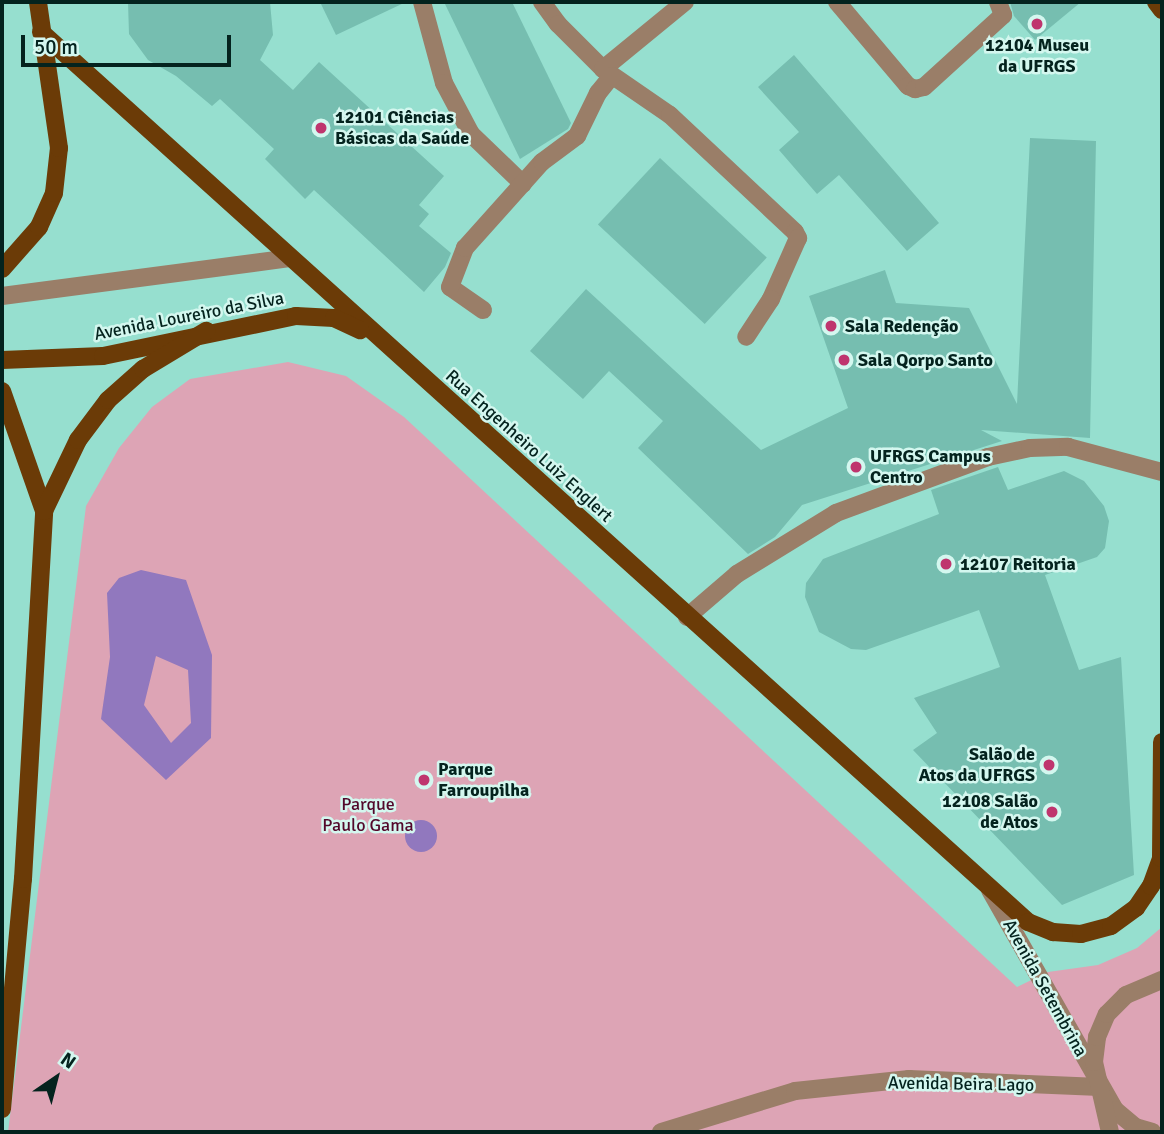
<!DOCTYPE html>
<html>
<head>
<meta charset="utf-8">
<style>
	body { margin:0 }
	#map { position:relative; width:1164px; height:1134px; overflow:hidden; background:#96dfcf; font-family:Signika,sans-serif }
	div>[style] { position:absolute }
	.green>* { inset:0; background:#dda4b5 }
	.water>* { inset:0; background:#9178be }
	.round { border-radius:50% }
	.building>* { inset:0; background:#76beb0; transform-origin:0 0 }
	.minor>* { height:18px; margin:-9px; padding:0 9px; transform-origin:9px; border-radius:9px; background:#9a7e68 }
	.major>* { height:18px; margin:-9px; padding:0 9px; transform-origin:9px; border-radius:9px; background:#6b3b07 }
	.dots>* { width:19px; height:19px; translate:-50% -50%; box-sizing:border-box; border:4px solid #d4f7ef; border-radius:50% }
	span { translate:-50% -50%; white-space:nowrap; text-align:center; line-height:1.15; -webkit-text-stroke:5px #d4f7ef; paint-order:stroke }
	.poi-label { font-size:18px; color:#04231e; font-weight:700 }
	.left { translate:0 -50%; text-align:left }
	.right { translate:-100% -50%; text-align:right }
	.street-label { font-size:18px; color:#04231e }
	.park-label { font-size:18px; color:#53072a }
	.frame { position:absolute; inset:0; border:4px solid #04231e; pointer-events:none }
	.north { position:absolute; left:21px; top:1043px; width:70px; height:70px; -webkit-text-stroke:5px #d4f7ef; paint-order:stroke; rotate:35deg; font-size:19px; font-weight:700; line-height:28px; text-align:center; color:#04231e }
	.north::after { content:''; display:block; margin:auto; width:24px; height:32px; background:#04231e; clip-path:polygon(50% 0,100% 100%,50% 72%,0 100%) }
	.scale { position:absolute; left:21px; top:35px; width:210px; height:32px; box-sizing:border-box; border:4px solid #04231e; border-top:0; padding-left:9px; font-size:21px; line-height:24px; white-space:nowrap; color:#04231e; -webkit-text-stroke:5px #d4f7ef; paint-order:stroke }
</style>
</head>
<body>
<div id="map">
	<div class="green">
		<i style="clip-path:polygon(288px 362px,346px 376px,404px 417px,1017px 987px,1048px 972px,1098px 965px,1137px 948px,1162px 927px,1162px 1132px,8px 1132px,86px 506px,119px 448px,152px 407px,190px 379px)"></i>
	</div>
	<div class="water">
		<i style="clip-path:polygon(evenodd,141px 570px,186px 580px,212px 655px,211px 738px,166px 780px,101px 719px,110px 657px,107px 593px,119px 578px,141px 570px,156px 656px,188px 670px,191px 723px,171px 743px,144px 705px,156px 656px)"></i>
		<i class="round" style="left:405px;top:820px;width:32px;height:32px"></i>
	</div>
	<div class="building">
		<i style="clip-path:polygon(128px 2px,270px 2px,273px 35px,260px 60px,293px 90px,319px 62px,444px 176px,419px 205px,429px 214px,419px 226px,451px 253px,445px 267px,424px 292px,314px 190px,305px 199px,265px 159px,274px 149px,220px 99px,212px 106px,176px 76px,148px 60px,129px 34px)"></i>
		<i style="clip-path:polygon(320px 2px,406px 2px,336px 35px)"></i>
		<i style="clip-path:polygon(444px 2px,512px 2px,571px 123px,568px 129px,520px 159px)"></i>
		<i style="clip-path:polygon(1010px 2px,1081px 2px,1035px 40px,1014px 16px)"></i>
		<i style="clip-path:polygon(794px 55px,939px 223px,907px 251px,839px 175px,817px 194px,779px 150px,799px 132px,758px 87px)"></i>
		<i style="clip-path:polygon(1030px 138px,1096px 141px,1090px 438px,981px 430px,1002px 441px,802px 505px,775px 537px,748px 554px,638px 448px,663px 421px,609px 371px,583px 399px,530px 351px,586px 289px,761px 450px,848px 408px,809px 296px,885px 270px,896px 303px,969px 308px,1017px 404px)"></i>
		<i style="left:660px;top:158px;width:146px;height:91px;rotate:43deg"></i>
		<i style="clip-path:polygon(998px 467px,1008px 490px,1064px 471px,1084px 481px,1104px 506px,1109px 521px,1105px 548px,1097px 557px,1045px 575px,1079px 670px,1121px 657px,1134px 875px,1062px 905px,913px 750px,937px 733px,914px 698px,1000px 667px,979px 610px,866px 650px,851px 649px,819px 632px,805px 597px,806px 583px,823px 559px,939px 514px,931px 490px)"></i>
	</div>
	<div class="minor">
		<i style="left:422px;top:2px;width:84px;rotate:74.8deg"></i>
		<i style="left:444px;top:83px;width:58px;rotate:62.1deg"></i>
		<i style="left:471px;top:134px;width:72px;rotate:43.9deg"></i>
		<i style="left:542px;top:2px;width:27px;rotate:54deg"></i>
		<i style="left:558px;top:24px;width:64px;rotate:45deg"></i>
		<i style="left:603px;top:69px;width:81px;rotate:34.5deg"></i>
		<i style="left:670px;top:115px;width:171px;rotate:43.1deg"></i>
		<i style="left:795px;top:232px;width:7px;rotate:63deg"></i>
		<i style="left:798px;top:238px;width:67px;rotate:113.9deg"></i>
		<i style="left:771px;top:299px;width:45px;rotate:123.3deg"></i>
		<i style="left:837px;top:2px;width:110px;rotate:49.8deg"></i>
		<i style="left:908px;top:86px;width:8px;rotate:23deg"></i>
		<i style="left:915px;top:89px;width:9px;rotate:-13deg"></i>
		<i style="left:924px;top:87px;width:107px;rotate:-42.3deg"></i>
		<i style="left:1003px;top:15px;width:14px;rotate:-111deg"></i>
		<i style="left:603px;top:69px;width:106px;rotate:-39.3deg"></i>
		<i style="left:2px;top:296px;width:290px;rotate:-7.5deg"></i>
		<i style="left:483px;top:310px;width:40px;rotate:-145.1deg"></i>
		<i style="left:450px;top:287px;width:42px;rotate:-69deg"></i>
		<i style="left:465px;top:248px;width:115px;rotate:-48.2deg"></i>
		<i style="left:542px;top:162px;width:44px;rotate:-36.6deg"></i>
		<i style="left:577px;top:136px;width:48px;rotate:-64deg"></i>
		<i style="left:598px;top:93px;width:22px;rotate:-51deg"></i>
		<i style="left:687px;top:617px;width:66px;rotate:-40.7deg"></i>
		<i style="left:737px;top:574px;width:116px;rotate:-31.6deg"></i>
		<i style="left:836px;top:513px;width:162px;rotate:-20.2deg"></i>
		<i style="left:988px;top:457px;width:43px;rotate:-12.1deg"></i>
		<i style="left:1030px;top:448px;width:38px;rotate:-2deg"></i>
		<i style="left:1068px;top:447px;width:97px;rotate:14.9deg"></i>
		<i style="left:990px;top:890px;width:253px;rotate:60.4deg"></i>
		<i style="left:1115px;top:1110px;width:26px;rotate:40deg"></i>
		<i style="left:1135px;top:1127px;width:18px;rotate:16deg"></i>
		<i style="left:661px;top:1132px;width:140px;rotate:-17deg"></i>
		<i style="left:795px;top:1091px;width:115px;rotate:-6deg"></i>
		<i style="left:909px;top:1079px;width:191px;rotate:2.4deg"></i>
		<i style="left:1110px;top:1132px;width:72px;rotate:-102.9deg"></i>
		<i style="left:1094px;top:1062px;width:25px;rotate:-83deg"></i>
		<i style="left:1097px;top:1037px;width:25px;rotate:-67deg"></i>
		<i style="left:1107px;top:1014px;width:27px;rotate:-45deg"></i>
		<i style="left:1126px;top:995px;width:39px;rotate:-23deg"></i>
	</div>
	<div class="major">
		<i style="left:1156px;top:2px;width:10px;rotate:53deg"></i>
		<i style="left:41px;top:32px;width:1329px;rotate:42.04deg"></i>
		<i style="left:1028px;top:922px;width:27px;rotate:22deg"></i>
		<i style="left:1053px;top:932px;width:28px;rotate:4deg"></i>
		<i style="left:1081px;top:934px;width:31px;rotate:-15deg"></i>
		<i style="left:1111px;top:926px;width:31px;rotate:-36deg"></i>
		<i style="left:1136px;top:908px;width:27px;rotate:-56deg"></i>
		<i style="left:1151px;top:886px;width:30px;rotate:-70deg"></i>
		<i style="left:1161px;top:858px;width:116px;rotate:-89.5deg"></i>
		<i style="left:2px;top:269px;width:56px;rotate:-48.6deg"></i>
		<i style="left:39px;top:227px;width:37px;rotate:-66deg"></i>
		<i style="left:54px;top:193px;width:45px;rotate:-83.7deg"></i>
		<i style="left:59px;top:148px;width:148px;rotate:-98.2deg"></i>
		<i style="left:2px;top:360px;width:101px;rotate:-2.3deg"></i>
		<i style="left:103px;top:356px;width:197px;rotate:-11.7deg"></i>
		<i style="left:296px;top:316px;width:38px;rotate:3deg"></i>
		<i style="left:334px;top:318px;width:29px;rotate:25deg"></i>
		<i style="left:2px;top:391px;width:127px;rotate:70.7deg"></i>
		<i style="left:2px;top:1109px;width:231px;rotate:-84.8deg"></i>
		<i style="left:23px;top:879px;width:369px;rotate:-86.7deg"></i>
		<i style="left:44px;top:511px;width:79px;rotate:-64.4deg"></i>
		<i style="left:78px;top:440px;width:50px;rotate:-53.1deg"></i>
		<i style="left:108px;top:400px;width:47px;rotate:-41.5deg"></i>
		<i style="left:143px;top:369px;width:74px;rotate:-31.1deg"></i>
	</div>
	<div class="dots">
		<i style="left:1037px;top:24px;background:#bf356e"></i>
		<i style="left:321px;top:128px;background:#bf356e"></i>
		<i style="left:831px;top:326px;background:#bf356e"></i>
		<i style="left:844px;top:360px;background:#bf356e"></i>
		<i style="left:856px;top:467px;background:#bf356e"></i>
		<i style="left:946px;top:564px;background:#bf356e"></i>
		<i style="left:1049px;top:765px;background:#bf356e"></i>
		<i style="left:424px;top:780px;background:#bf356e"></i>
		<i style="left:1052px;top:812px;background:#bf356e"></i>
	</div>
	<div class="poi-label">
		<span style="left:1037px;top:56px">12104 Museu<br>da UFRGS</span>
		<span class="left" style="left:335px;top:128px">12101 Ciências<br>Básicas da Saúde</span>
		<span class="left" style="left:845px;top:326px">Sala Redenção</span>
		<span class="left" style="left:858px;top:360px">Sala Qorpo Santo</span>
		<span class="left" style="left:870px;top:467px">UFRGS Campus<br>Centro</span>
		<span class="left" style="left:960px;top:564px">12107 Reitoria</span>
		<span class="right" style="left:1035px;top:765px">Salão de<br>Atos da UFRGS</span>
		<span class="left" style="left:438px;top:780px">Parque<br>Farroupilha</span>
		<span class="right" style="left:1038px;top:812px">12108 Salão<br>de Atos</span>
	</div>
	<div class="street-label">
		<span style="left:189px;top:316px;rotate:-11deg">Avenida Loureiro da Silva</span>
		<span style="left:529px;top:446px;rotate:42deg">Rua Engenheiro Luiz Englert</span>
		<span style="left:1045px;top:988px;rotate:61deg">Avenida Setembrina</span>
		<span style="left:961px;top:1084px;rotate:1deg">Avenida Beira Lago</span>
	</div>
	<div class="park-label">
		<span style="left:368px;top:815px">Parque<br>Paulo Gama</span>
	</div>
	<div class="frame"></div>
	<div class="north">N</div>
	<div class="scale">50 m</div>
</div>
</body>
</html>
